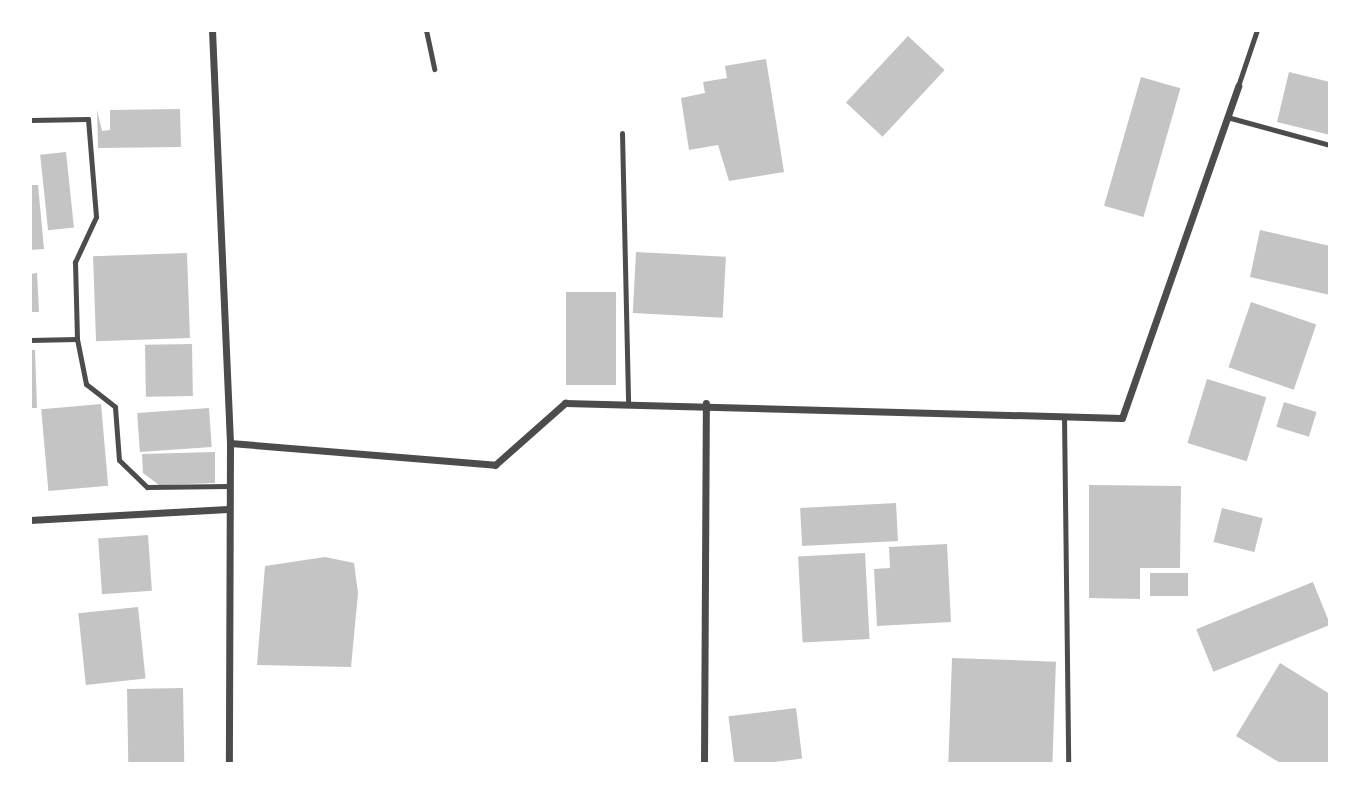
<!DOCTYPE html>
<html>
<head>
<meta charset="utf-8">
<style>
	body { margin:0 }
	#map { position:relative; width:1360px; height:794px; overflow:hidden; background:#fff; font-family:"Source Sans 3",sans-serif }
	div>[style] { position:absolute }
	.building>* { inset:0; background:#c4c4c4; transform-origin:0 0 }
	.service>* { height:5px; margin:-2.5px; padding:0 2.5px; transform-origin:2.5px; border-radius:2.5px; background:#4c4c4c }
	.minor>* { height:7px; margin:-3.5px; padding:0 3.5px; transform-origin:3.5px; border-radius:3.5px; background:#4c4c4c }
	span { translate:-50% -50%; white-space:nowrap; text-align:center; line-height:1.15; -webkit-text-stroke:6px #fff; paint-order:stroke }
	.frame { position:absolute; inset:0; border:32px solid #fff; pointer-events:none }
</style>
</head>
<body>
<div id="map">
	<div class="building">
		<i style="left:908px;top:36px;width:50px;height:91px;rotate:43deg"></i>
		<i style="clip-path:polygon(766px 59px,784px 172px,729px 181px,718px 145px,689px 150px,681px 98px,705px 93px,703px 82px,727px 78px,725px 66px)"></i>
		<i style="clip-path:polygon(1289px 72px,1330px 82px,1330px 135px,1277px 122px)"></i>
		<i style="left:1141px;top:77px;width:41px;height:134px;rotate:16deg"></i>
		<i style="clip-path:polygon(180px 109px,181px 147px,98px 148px,97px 110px,102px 131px,110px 130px,110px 110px)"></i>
		<i style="left:66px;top:152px;width:76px;height:26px;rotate:84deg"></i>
		<i style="clip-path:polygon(30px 185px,38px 185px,44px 249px,30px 250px)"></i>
		<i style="clip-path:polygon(1260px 230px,1330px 246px,1330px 295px,1250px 277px)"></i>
		<i style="left:636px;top:252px;width:90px;height:61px;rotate:3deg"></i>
		<i style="left:187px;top:253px;width:85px;height:94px;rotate:88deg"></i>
		<i style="clip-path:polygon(37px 273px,39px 312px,30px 312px,30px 274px)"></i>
		<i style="left:566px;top:292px;width:50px;height:93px"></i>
		<i style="left:1251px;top:302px;width:69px;height:69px;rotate:19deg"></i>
		<i style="left:192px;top:344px;width:52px;height:47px;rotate:89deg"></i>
		<i style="clip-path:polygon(30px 350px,35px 350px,37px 408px,30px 408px)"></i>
		<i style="left:1207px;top:379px;width:62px;height:67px;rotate:17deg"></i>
		<i style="left:1284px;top:402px;width:34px;height:26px;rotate:17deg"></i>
		<i style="left:101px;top:404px;width:82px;height:60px;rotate:85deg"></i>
		<i style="left:209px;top:408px;width:39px;height:72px;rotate:86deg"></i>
		<i style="clip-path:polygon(215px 452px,215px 483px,159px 485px,143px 473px,142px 454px)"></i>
		<i style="clip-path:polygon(1089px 485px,1181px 486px,1180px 568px,1140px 568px,1140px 599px,1089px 598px)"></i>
		<i style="left:896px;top:503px;width:38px;height:96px;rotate:87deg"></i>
		<i style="left:1222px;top:508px;width:42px;height:35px;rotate:14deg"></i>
		<i style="left:148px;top:535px;width:56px;height:50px;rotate:86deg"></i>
		<i style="clip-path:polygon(947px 544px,951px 622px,877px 626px,874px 569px,890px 568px,889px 547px)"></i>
		<i style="left:865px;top:553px;width:86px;height:67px;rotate:87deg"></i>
		<i style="clip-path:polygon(325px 557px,354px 563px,358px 593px,351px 667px,257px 665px,265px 566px)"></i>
		<i style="left:1150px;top:573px;width:38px;height:23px"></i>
		<i style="left:1313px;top:582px;width:46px;height:126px;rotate:68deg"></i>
		<i style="left:138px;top:607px;width:72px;height:60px;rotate:84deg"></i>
		<i style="left:952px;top:658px;width:104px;height:106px;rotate:2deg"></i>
		<i style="clip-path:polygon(1280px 663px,1330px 694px,1330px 764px,1282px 764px,1236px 736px)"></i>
		<i style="left:183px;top:688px;width:76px;height:56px;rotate:89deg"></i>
		<i style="left:796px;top:708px;width:51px;height:68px;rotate:83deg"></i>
	</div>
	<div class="service">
		<i style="left:426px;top:30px;width:40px;rotate:78deg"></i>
		<i style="left:1238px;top:86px;width:59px;rotate:-71.3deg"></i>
		<i style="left:1227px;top:117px;width:107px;rotate:15.2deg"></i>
		<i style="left:30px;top:120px;width:58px;rotate:-1deg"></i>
		<i style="left:88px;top:119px;width:98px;rotate:85.3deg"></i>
		<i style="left:96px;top:217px;width:50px;rotate:115deg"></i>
		<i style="left:75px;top:262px;width:77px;rotate:88.5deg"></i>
		<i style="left:622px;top:133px;width:270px;rotate:88.7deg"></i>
		<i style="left:30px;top:340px;width:47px;rotate:-1.2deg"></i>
		<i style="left:77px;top:339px;width:46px;rotate:78.7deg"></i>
		<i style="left:86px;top:384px;width:37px;rotate:38deg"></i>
		<i style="left:115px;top:407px;width:53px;rotate:85.7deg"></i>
		<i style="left:119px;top:460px;width:39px;rotate:44deg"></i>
		<i style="left:147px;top:487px;width:82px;rotate:-0.7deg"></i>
		<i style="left:1064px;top:416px;width:348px;rotate:89.3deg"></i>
	</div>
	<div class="minor">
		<i style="left:212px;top:30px;width:413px;rotate:87.5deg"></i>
		<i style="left:230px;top:443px;width:321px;rotate:90.2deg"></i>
		<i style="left:230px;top:443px;width:266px;rotate:4.7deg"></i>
		<i style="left:495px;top:465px;width:94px;rotate:-41.5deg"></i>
		<i style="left:565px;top:403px;width:557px;rotate:1.54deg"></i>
		<i style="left:1122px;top:418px;width:352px;rotate:-70.7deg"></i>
		<i style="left:30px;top:520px;width:198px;rotate:-3.2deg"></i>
		<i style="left:704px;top:764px;width:361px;rotate:-89.7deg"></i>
	</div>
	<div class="frame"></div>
</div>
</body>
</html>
